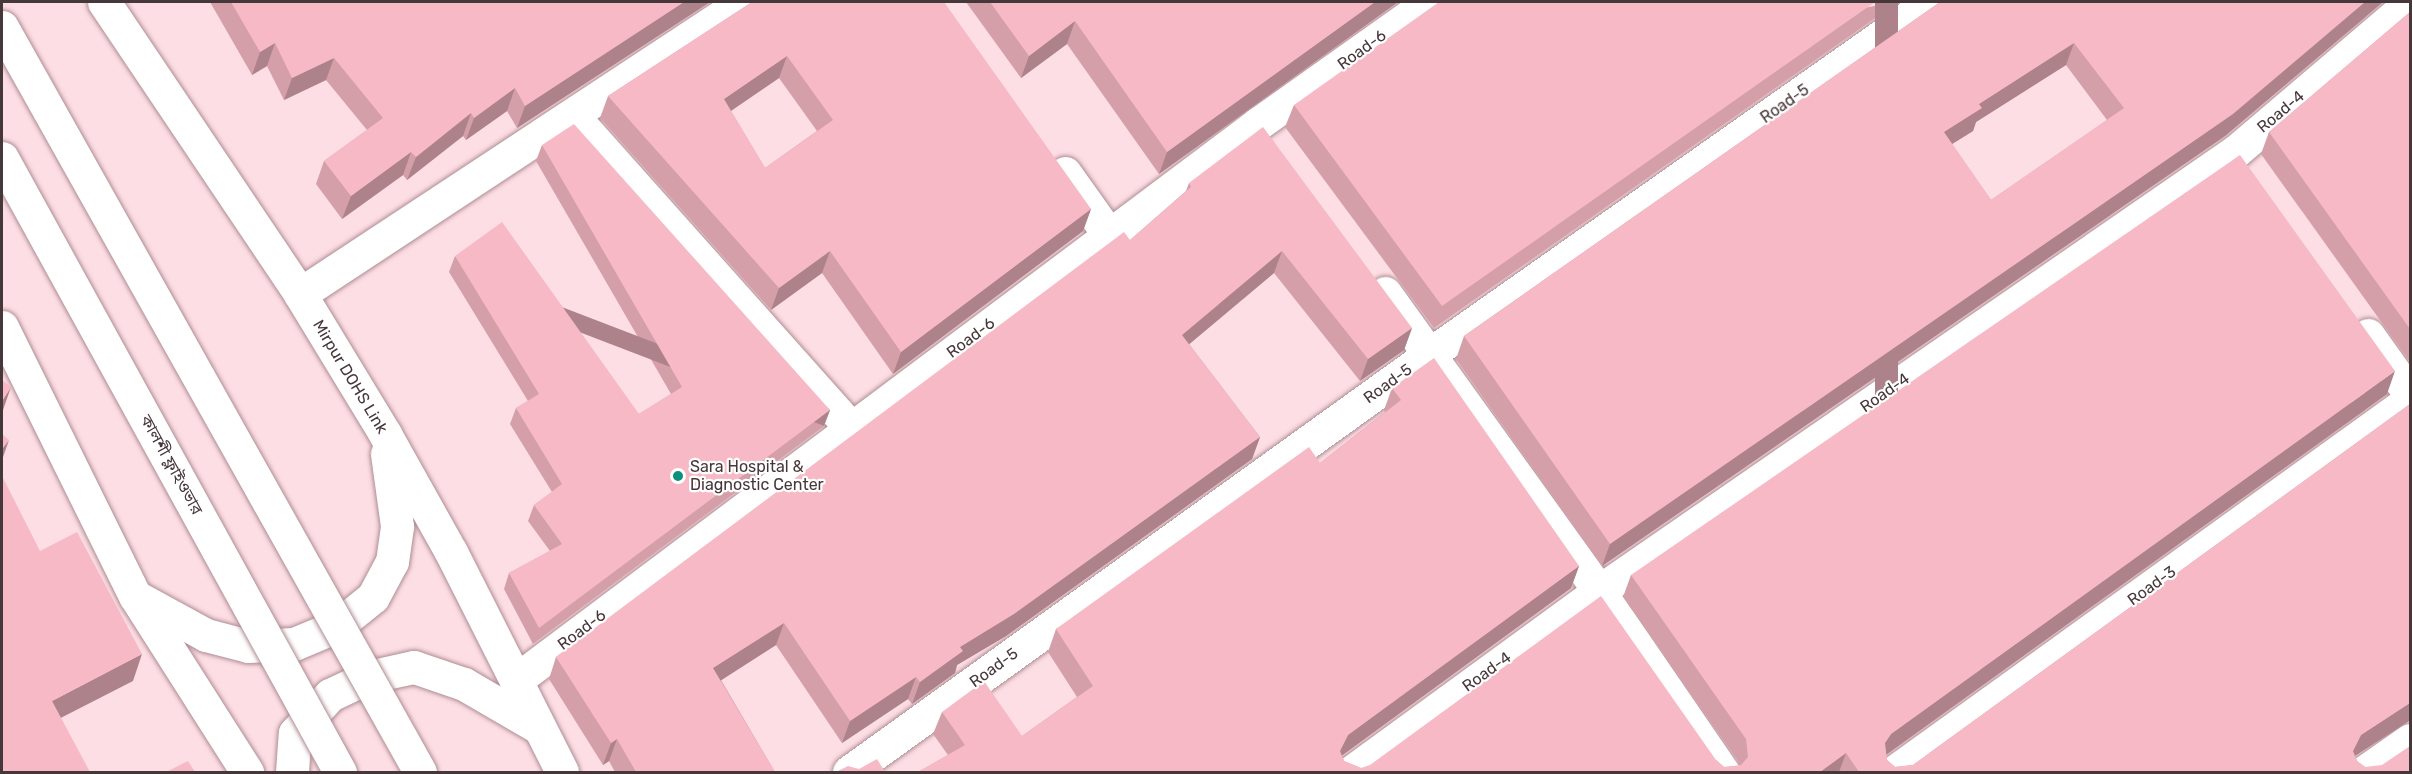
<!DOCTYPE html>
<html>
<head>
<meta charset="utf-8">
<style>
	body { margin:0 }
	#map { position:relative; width:2412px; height:774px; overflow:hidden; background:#fddee4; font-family:Rubik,"Noto Sans Bengali",sans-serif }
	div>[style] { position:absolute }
	.roads { filter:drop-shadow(0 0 2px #ae8c92) drop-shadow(0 0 2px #ae8c92) }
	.minor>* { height:33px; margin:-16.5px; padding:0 16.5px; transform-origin:16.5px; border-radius:16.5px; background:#fff }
	.primary>* { height:33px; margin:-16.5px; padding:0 16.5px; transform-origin:16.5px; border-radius:16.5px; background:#fff }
	.bridges { filter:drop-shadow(0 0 2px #ae8c92) drop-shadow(0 0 2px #ae8c92) }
	.primary-bridge>* { height:33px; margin:-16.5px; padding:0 16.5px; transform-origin:16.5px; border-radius:16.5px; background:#fff }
	.wall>* { inset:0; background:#d49fa9 }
	.shaded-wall>* { inset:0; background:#ad828a; transform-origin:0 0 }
	.building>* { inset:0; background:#f7b9c5 }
	.dots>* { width:16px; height:16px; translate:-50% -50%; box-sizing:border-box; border:3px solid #fff; border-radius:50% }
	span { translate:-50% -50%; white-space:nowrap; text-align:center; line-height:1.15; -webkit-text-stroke:4.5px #fff; paint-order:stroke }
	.street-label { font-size:16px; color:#46373a }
	.poi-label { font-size:16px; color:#46373a }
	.left { translate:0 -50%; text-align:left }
	.frame { position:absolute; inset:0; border:3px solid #46373a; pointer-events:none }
</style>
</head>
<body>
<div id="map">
	<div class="roads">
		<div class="minor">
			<i style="left:573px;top:116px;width:418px;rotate:48.3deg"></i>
			<i style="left:1065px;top:173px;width:76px;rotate:54.6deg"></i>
			<i style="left:1385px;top:293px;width:367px;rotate:54.3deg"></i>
			<i style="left:1599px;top:591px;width:219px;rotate:55.6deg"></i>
			<i style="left:300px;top:294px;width:531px;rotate:-33.39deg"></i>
			<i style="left:2368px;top:335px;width:72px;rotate:54.6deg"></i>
			<i style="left:516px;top:680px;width:929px;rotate:-36.86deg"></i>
			<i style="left:1259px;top:123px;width:209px;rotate:-35.4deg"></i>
			<i style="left:849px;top:772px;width:716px;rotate:-35.73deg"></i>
			<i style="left:1430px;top:354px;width:611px;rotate:-35.15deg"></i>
			<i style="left:1351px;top:772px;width:307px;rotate:-36.1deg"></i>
			<i style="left:1599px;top:591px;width:774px;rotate:-34.63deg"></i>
			<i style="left:2236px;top:151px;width:228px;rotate:-40.4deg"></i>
			<i style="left:1894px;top:772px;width:636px;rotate:-35.79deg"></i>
			<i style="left:2364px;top:772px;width:56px;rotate:-34.8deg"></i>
		</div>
		<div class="primary">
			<i style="left:104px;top:2px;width:352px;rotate:56.1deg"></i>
			<i style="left:300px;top:294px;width:164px;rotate:58.7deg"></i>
			<i style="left:385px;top:434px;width:135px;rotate:60.8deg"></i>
			<i style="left:451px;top:552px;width:246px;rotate:63.2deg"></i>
			<i style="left:2px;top:327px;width:300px;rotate:63.7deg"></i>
			<i style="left:135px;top:596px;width:209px;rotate:57.5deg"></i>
			<i style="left:140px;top:599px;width:75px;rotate:28.6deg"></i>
			<i style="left:206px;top:635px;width:43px;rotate:14.7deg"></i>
			<i style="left:248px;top:646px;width:46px;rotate:-2.5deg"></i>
			<i style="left:294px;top:644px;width:47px;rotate:-22.7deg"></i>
			<i style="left:337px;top:626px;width:46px;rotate:-38.9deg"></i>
			<i style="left:373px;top:597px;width:40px;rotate:-62deg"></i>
			<i style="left:392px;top:562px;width:36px;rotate:-82deg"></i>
			<i style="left:397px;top:526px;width:73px;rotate:-97.9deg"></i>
			<i style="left:292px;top:772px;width:39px;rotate:-86deg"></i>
			<i style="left:295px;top:733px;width:52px;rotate:-47.4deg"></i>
			<i style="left:330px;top:695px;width:42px;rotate:-25.3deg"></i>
			<i style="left:368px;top:677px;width:47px;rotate:-12.3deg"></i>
			<i style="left:414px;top:667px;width:53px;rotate:18.8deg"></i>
			<i style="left:464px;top:684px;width:86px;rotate:30.2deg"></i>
		</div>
	</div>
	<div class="bridges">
		<div class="primary-bridge">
			<i style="left:2px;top:27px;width:854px;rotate:60.7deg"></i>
			<i style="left:2px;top:158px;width:701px;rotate:61.17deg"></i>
		</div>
	</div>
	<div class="wall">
		<i style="clip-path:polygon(210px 2px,710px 2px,517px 128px,507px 111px,466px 140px,463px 136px,407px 180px,403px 175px,342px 219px,316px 184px,324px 161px,367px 130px,326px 80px,284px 100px,267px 66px,252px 75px)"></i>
		<i style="clip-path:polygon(evenodd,752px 2px,1091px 209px,1083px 231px,893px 374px,822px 273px,771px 310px,600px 118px,608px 96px,752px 2px,779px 78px,817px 131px,765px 168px,731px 111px,779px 78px)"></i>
		<i style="clip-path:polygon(966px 2px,1398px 2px,1159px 174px,1067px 44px,1021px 78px)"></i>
		<i style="clip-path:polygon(1898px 2px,1434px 328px,1285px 127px,1294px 105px)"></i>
		<i style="clip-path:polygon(evenodd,1940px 2px,2383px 2px,2225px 136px,1602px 566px,1456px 359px,1464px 336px,1940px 2px,2066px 65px,2107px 120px,1991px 200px,1952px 144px,1973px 131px,1976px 122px,2066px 65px)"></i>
		<i style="clip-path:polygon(2410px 12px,2410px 362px,2261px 154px,2269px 132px)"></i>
		<i style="clip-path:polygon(542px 145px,830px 410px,824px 426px,533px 644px,504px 589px,509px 573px,550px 551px,528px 521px,534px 505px,552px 492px,510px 424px,516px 408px,528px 401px,449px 272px,455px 256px,639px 414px,671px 394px,536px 161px)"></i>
		<i style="clip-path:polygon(1189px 183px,1412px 328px,1404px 350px,1360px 381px,1274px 273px,1189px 344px,1260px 437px,1252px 459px,1006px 636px,957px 665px,955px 673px,912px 704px,908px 699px,842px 743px,776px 645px,721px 680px,775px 772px,615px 772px,609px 761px,603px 765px,549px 679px,556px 657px,1130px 240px,1186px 191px)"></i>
		<i style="clip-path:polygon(1392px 388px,1579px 566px,1571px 588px,1342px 755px,1344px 761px,1361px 768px,1716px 760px,1724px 767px,1739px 766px,1738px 761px,1623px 597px,1631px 575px,2387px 394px,1886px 755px,1887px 760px,1895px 767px,1913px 765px,2410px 404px,2410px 722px,2409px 721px,2355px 756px,2357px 761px,2365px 767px,2410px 772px,918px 772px,948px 755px,933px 734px,942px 712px,1022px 736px,1077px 697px,1048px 652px,1056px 629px,1320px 463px,1385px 412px,1384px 410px)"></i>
	</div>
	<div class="shaded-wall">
		<i style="clip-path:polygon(684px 2px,710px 2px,517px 128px,525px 106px)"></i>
		<i style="clip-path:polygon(1375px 2px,1398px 2px,1159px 174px,1167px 152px)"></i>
		<i style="left:1875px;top:2px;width:23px;height:529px"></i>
		<i style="clip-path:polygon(2365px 2px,2383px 2px,2225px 136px,1602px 566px,1610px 544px)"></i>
		<i style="clip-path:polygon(1075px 21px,1067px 44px,1021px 78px,1029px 56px)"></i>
		<i style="clip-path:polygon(275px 43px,267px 66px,252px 75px,260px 52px)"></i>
		<i style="clip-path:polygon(2074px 43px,2066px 65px,1976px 122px,1973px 131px,1936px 154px,1944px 132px,1979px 104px)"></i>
		<i style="clip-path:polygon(787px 56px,779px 78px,716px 121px,724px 99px)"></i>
		<i style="clip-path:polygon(334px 58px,326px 80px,284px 100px,292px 78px)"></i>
		<i style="clip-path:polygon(515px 88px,507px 111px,466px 140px,474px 118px)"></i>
		<i style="clip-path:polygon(471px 113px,463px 136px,407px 180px,416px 157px)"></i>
		<i style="clip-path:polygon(411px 152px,403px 175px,342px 219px,351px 196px)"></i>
		<i style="clip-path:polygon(1091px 209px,1083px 231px,893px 374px,901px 352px)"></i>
		<i style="clip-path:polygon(830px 251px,822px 273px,771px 310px,779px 288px)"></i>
		<i style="clip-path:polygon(1282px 251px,1274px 273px,1174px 357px,1182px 335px)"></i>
		<i style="clip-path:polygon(1412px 328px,1404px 350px,1360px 381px,1368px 359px)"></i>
		<i style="clip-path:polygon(2395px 371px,2387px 394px,1883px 757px,1885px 743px,1891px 734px)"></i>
		<i style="clip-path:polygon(11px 387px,2px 413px,2px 401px)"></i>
		<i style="left:830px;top:410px;width:17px;height:364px;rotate:111deg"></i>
		<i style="clip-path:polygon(1260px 437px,1252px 459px,1006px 636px,957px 665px,955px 673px,912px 704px,920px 682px,960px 647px)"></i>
		<i style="clip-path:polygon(9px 440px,2px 460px,2px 449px)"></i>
		<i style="clip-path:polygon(1579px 566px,1571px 588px,1340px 757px,1340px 751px,1348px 735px)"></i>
		<i style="clip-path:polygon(784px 623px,776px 645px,706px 690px,713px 668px)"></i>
		<i style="clip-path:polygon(142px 654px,133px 681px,43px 727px,52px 701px)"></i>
		<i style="clip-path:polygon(916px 677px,908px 699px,842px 743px,850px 721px)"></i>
		<i style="clip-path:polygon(2410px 703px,2410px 717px,2409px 721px,2353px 757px,2353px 751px,2361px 735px)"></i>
		<i style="clip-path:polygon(617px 739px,609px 761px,603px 765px,611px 743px)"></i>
		<i style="clip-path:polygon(1846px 753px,1839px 772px,1820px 772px)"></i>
	</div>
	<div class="building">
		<i style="clip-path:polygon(231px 2px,684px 2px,525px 106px,515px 88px,474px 118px,471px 113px,416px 157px,411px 152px,351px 196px,324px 161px,383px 118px,334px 58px,292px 78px,275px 43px,260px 52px)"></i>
		<i style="clip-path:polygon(evenodd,752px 2px,944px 2px,1091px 209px,901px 352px,830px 251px,779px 288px,608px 96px,752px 2px,787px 56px,833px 120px,765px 168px,724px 99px,787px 56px)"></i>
		<i style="clip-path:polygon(990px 2px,1375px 2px,1167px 152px,1075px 21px,1029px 56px)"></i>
		<i style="clip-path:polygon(1439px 2px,1875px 2px,1442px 306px,1294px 105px)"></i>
		<i style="clip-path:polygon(evenodd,1940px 2px,2365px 2px,2233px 114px,1610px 544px,1464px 336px,1940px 2px,2074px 43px,2124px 108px,1991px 200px,1944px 132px,1982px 108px,1979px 104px,2074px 43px)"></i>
		<i style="clip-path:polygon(2410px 12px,2410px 329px,2269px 132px)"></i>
		<i style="clip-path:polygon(574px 124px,830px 410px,539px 628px,509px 573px,562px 544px,534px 505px,562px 484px,516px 408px,539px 394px,455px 256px,502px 222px,639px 414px,682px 387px,542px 145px)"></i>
		<i style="clip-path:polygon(1263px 127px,1412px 328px,1368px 359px,1282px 251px,1182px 335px,1260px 437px,1014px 614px,960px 647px,963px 651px,920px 682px,916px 677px,850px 721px,784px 623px,713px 668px,775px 772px,636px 772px,617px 739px,611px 743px,556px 657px,1124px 232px,1130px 240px,1191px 187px,1189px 183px)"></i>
		<i style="clip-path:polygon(2240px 155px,2395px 371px,1891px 734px,1885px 743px,1887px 760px,1895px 767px,1913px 765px,2410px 404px,2410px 703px,2361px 735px,2353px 751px,2357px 761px,2365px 767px,2382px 765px,2410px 746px,2410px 772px,1859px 772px,1846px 753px,1820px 772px,918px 772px,965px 745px,942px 712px,984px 681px,1022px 736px,1093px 686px,1056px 629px,1309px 447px,1320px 463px,1401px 400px,1392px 388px,1434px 358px,1579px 566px,1348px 735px,1340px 751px,1344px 761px,1361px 768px,1370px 765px,1601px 596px,1716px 760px,1724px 767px,1741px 765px,1748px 757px,1746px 739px,1631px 575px)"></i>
		<i style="clip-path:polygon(2px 380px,11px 387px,2px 401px)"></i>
		<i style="clip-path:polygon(2px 434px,9px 440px,2px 449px)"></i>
		<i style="clip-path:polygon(2px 476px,40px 551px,77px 532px,142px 654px,52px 701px,90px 772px,2px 772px)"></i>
		<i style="clip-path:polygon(877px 759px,885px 772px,836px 772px,848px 766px,859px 769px)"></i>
		<i style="clip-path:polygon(188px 761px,195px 772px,166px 772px)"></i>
	</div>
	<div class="dots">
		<i style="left:678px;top:476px;background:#0c927c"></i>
	</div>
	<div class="street-label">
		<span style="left:1362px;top:50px;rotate:-36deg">Road-6</span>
		<span style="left:1785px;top:104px;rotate:-35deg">Road-5</span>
		<span style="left:2281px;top:112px;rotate:-40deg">Road-4</span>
		<span style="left:971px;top:338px;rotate:-37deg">Road-6</span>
		<span style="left:350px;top:377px;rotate:59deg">Mirpur DOHS Link</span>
		<span style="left:1388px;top:384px;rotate:-36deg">Road-5</span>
		<span style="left:1885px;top:393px;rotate:-35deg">Road-4</span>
		<span style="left:171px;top:465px;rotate:61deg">কালশী ফ্লাইওভার</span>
		<span style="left:2152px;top:586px;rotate:-36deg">Road-3</span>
		<span style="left:582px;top:630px;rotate:-37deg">Road-6</span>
		<span style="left:994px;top:668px;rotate:-36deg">Road-5</span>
		<span style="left:1487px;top:672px;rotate:-36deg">Road-4</span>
	</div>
	<div class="poi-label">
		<span class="left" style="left:690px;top:476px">Sara Hospital &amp;<br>Diagnostic Center</span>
	</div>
	<div class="frame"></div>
</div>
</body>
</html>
